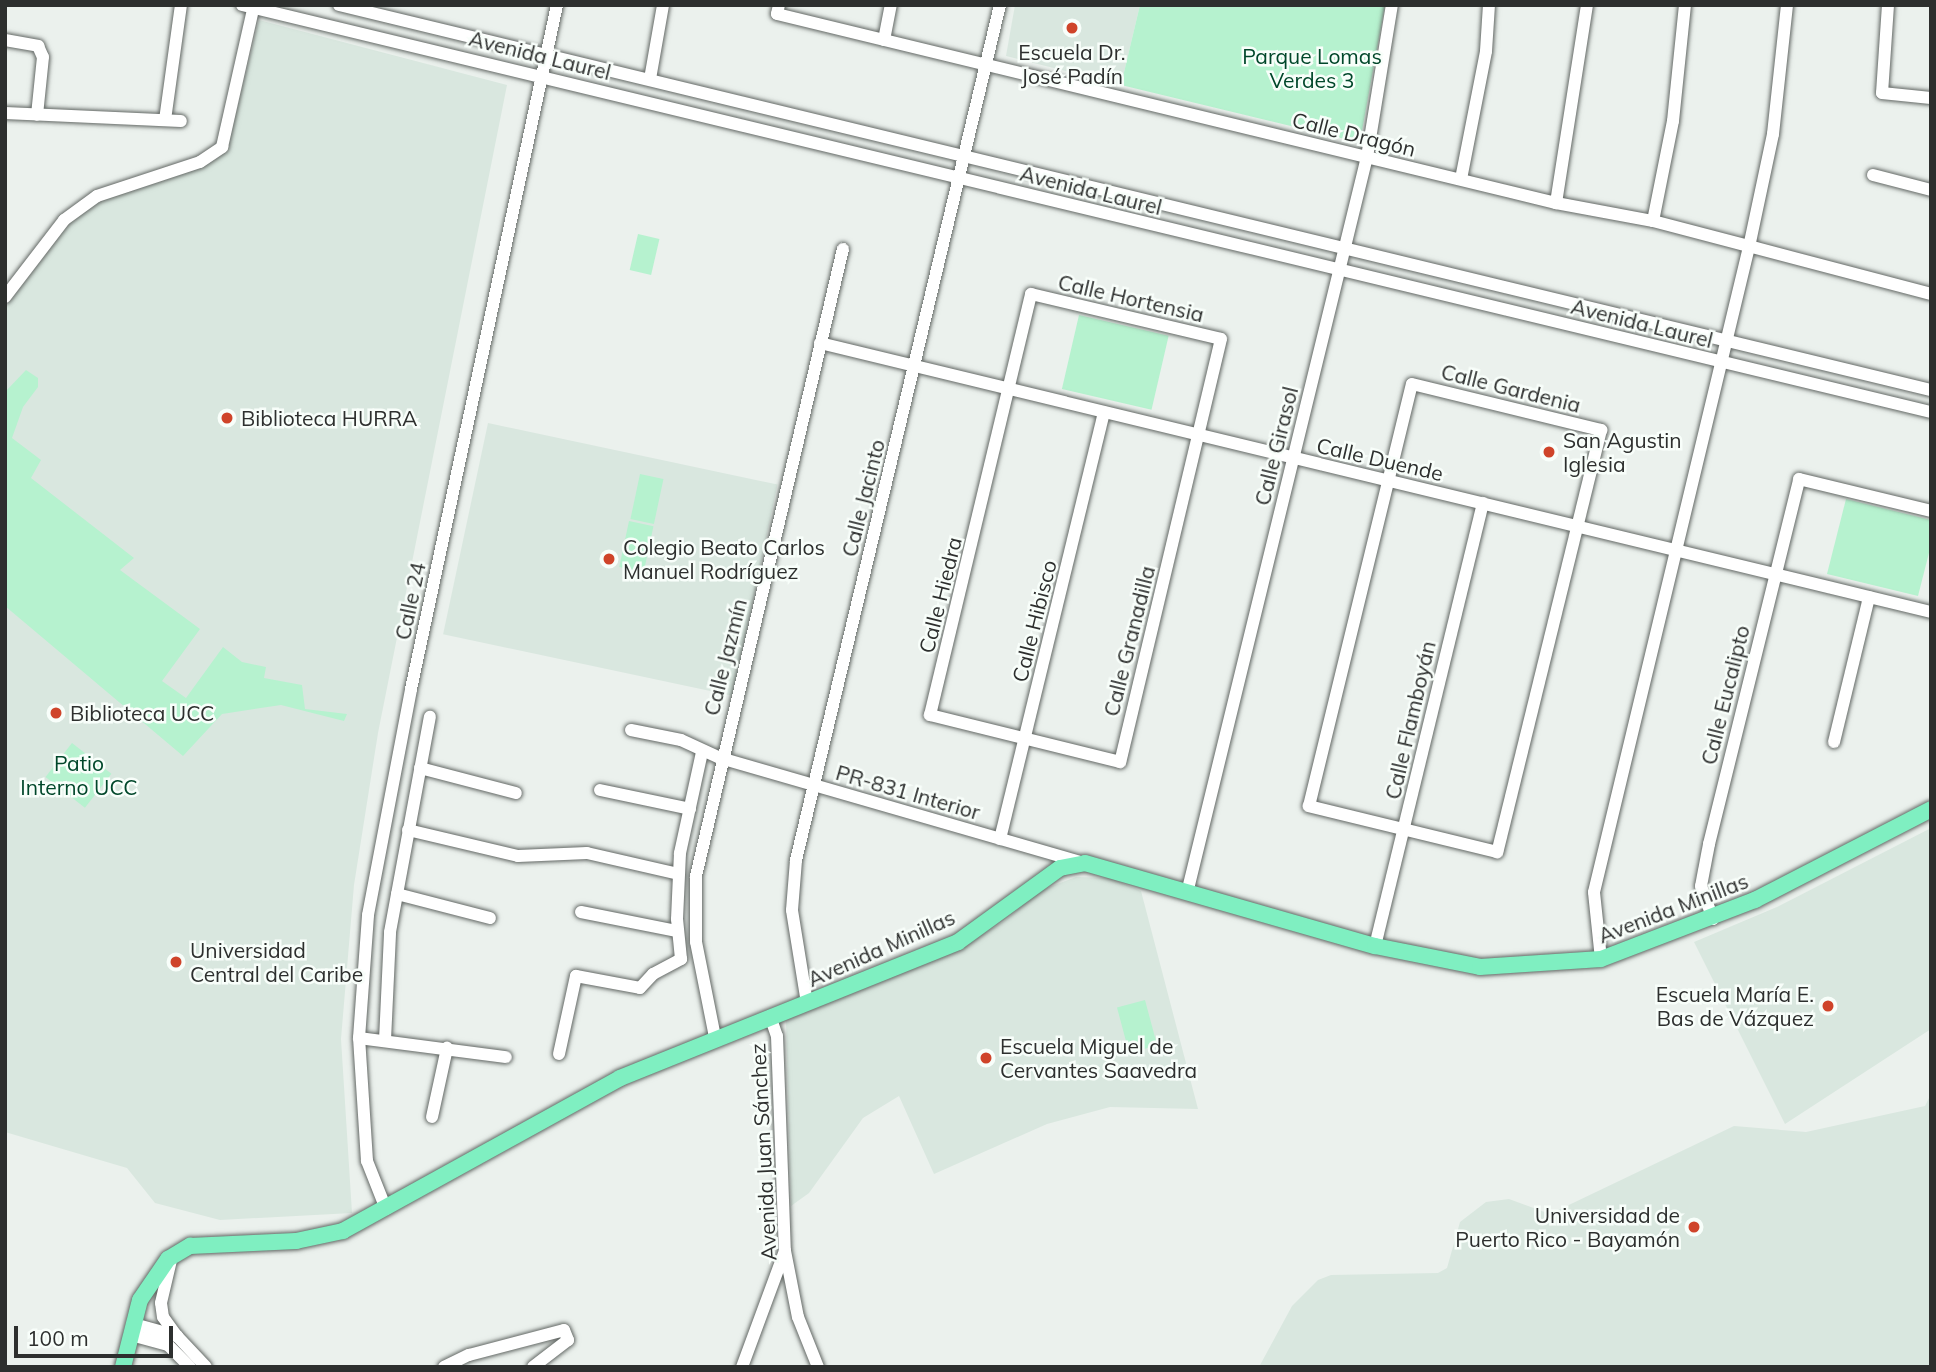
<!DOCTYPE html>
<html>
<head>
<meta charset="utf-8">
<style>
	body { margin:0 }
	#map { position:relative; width:1936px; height:1372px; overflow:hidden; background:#ebf1ed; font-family:Mulish,sans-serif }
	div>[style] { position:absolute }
	.built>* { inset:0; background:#d9e7df; transform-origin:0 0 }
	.green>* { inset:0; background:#b6f2cf; transform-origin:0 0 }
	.roads { filter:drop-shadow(0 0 2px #636865) drop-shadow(0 0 2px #636865) }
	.minor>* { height:12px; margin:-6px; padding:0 6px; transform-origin:6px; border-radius:6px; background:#fff }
	.major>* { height:16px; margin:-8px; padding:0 8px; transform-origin:8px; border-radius:8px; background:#7fefc1 }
	.dots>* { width:19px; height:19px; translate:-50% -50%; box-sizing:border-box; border:4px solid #f8fefa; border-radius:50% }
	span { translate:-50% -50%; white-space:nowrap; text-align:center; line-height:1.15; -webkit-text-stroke:5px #f8fefa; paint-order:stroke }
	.poi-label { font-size:21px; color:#2d2f2e }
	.left { translate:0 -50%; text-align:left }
	.right { translate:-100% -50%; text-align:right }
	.street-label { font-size:21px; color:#2d2f2e }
	.park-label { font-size:21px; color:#00472a }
	.frame { position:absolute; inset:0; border:7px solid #2d2f2e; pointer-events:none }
	.scale { position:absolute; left:14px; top:1326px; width:159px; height:32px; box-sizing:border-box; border:4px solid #2d2f2e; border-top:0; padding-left:9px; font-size:21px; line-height:24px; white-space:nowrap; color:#2d2f2e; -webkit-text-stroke:5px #f8fefa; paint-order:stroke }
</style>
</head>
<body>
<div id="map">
	<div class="built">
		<i style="clip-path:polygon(1015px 5px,1140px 5px,1121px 85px,1006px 56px)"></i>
		<i style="clip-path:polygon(259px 20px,507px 85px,378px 733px,354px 885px,341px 1039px,352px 1213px,220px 1220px,155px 1203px,127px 1168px,5px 1132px,5px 308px,70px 222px,95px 203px,216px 159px,230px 138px)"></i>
		<i style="left:488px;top:423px;width:296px;height:216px;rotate:12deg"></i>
		<i style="clip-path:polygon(1931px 828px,1931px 1029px,1785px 1124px,1694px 942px,1777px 907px)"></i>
		<i style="clip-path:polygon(1076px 877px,1110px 878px,1141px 891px,1198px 1109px,1110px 1107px,1047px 1124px,934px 1174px,899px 1096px,863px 1118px,809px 1193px,791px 1206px,786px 1020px,956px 951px,1006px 920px,1039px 891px)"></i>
		<i style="clip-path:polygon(1931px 1094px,1931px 1367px,1259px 1367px,1292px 1306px,1318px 1280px,1331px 1275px,1438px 1273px,1447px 1268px,1460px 1222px,1486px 1202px,1509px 1199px,1550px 1214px,1734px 1126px,1806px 1132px,1925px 1106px)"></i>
	</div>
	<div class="green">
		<i style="clip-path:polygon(1140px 5px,1385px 5px,1361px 136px,1349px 140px,1121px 85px)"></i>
		<i style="left:638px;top:234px;width:22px;height:37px;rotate:13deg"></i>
		<i style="left:1079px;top:315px;width:92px;height:76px;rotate:13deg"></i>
		<i style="clip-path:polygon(26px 370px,38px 378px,38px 387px,23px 407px,12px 438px,41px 460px,31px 478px,134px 558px,120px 570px,200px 629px,162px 681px,186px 698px,223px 647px,242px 662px,266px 667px,264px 678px,302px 685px,305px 709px,347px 714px,344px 721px,281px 705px,222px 714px,183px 756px,5px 606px,5px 392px)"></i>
		<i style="left:640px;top:474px;width:24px;height:46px;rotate:12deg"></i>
		<i style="clip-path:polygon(1846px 499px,1931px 520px,1931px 545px,1918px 596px,1827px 574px)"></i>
		<i style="left:629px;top:521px;width:25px;height:47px;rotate:12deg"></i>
		<i style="left:72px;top:743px;width:50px;height:43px;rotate:38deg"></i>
		<i style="left:1145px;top:1000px;width:47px;height:29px;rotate:75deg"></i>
	</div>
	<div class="roads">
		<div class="minor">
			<i style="left:242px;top:5px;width:1737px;rotate:13.55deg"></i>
			<i style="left:339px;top:5px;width:1638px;rotate:13.6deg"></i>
			<i style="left:779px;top:5px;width:9px;rotate:103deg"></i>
			<i style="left:777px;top:14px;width:802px;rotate:13.64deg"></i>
			<i style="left:1556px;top:203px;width:99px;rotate:10.5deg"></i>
			<i style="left:1653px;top:221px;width:287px;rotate:14.7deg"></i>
			<i style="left:1888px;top:5px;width:88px;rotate:93.9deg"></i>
			<i style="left:1882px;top:93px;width:49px;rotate:5.8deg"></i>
			<i style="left:5px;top:40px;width:34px;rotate:10deg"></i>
			<i style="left:38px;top:46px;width:12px;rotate:66deg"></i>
			<i style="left:43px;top:57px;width:58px;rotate:95.9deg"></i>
			<i style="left:884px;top:40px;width:36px;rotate:-79deg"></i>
			<i style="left:650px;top:79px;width:75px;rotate:-80deg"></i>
			<i style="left:5px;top:113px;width:176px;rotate:2.6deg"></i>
			<i style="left:165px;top:120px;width:116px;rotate:-82.1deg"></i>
			<i style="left:1873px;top:175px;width:60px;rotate:14.5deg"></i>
			<i style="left:1461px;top:179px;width:130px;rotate:-78.9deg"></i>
			<i style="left:1486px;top:51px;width:46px;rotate:-86.3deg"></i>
			<i style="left:1556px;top:203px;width:200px;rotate:-81.1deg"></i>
			<i style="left:1653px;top:221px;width:102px;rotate:-78.7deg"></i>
			<i style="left:1673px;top:121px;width:117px;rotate:-84.1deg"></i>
			<i style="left:1031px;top:294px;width:195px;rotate:13.3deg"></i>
			<i style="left:1221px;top:339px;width:435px;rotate:103.4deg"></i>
			<i style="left:1120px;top:762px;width:196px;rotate:-166.1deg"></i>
			<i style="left:930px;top:715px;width:433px;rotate:-76.5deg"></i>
			<i style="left:5px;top:297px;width:97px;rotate:-52.5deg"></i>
			<i style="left:64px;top:220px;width:41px;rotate:-36deg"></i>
			<i style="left:97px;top:196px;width:108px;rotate:-18.3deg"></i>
			<i style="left:200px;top:162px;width:27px;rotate:-34deg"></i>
			<i style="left:222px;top:147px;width:146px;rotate:-77.3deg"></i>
			<i style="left:820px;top:343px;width:1143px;rotate:13.61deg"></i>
			<i style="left:1412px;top:384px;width:195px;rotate:13.7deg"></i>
			<i style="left:1601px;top:430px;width:435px;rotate:103.8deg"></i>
			<i style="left:1497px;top:852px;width:194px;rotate:-166.3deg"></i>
			<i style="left:1309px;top:806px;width:434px;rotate:-76.3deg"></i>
			<i style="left:631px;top:730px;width:51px;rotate:11.3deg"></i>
			<i style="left:681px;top:740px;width:43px;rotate:24.8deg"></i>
			<i style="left:720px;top:758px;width:379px;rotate:16.1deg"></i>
			<i style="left:1834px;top:742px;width:149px;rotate:-76.4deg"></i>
			<i style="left:420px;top:768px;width:99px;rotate:14.6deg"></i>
			<i style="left:600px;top:790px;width:92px;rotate:11.9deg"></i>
			<i style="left:408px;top:830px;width:113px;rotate:13.3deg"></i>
			<i style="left:518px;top:856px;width:69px;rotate:-2.5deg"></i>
			<i style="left:587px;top:853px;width:94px;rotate:12.9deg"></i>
			<i style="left:1000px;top:839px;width:439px;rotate:-76.3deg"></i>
			<i style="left:1187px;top:893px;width:758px;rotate:-76.26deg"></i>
			<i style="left:1367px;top:157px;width:154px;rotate:-80.7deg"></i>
			<i style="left:397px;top:894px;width:96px;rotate:14.5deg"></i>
			<i style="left:581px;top:912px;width:98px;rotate:11.2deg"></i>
			<i style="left:1713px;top:919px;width:35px;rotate:-110deg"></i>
			<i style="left:1701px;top:886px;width:43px;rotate:-79.2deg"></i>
			<i style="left:1709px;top:844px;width:376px;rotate:-76.1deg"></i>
			<i style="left:1799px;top:479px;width:136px;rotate:13.6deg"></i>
			<i style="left:1375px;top:946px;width:456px;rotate:-76.3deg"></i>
			<i style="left:1601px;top:959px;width:67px;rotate:-96deg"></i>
			<i style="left:1594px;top:892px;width:663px;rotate:-76.49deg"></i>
			<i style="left:1749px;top:247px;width:116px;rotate:-78deg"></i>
			<i style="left:1773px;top:134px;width:130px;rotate:-83.8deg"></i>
			<i style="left:807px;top:1003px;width:94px;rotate:-99.2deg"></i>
			<i style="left:792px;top:910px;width:50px;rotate:-85.4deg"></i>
			<i style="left:796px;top:860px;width:879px;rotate:-76.58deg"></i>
			<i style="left:770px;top:1016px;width:21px;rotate:71deg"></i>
			<i style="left:777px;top:1036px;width:215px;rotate:87.9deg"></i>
			<i style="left:785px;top:1251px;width:67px;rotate:78.9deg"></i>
			<i style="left:798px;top:1317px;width:54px;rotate:68.2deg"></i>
			<i style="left:715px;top:1037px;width:97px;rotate:-101.3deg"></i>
			<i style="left:696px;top:942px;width:66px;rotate:-90deg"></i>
			<i style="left:696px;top:876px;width:644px;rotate:-76.81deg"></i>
			<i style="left:359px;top:1038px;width:148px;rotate:7.4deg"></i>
			<i style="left:385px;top:1040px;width:108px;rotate:-87.3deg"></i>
			<i style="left:390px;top:932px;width:219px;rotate:-79.5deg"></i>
			<i style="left:559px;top:1054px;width:80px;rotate:-77.7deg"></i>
			<i style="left:576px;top:976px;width:65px;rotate:10.6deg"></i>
			<i style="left:640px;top:988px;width:19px;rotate:-47deg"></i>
			<i style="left:653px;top:974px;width:32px;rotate:-28deg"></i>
			<i style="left:681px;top:959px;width:40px;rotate:-95.7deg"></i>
			<i style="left:677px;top:919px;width:66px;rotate:-87.4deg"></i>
			<i style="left:680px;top:853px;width:103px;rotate:-77.7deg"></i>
			<i style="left:432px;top:1117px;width:71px;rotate:-77.7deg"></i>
			<i style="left:386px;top:1209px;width:52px;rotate:-111.6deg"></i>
			<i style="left:367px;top:1161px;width:123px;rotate:-93.7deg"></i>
			<i style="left:359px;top:1038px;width:123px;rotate:-85.8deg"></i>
			<i style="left:368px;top:915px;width:230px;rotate:-79.2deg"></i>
			<i style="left:411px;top:689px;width:699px;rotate:-77.95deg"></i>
			<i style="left:172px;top:1256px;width:48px;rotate:103.2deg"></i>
			<i style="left:161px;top:1303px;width:14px;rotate:82deg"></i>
			<i style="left:163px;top:1317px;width:24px;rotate:54deg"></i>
			<i style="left:134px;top:1324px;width:45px;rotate:15.6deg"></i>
			<i style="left:177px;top:1336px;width:42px;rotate:46.9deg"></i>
			<i style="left:131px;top:1335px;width:38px;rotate:15deg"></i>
			<i style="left:168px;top:1345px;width:31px;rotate:45deg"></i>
			<i style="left:444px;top:1367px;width:28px;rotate:-26deg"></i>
			<i style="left:469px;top:1355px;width:98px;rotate:-14.7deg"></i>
			<i style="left:564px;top:1330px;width:11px;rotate:68deg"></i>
			<i style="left:568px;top:1340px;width:44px;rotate:142.4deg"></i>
			<i style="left:742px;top:1367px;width:124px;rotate:-69.7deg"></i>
		</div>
		<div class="major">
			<i style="left:123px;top:1367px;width:69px;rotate:-75.8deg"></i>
			<i style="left:140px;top:1300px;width:50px;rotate:-55.7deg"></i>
			<i style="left:168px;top:1259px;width:26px;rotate:-31deg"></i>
			<i style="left:190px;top:1246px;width:106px;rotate:-2.7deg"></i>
			<i style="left:296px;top:1241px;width:48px;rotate:-12deg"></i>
			<i style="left:343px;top:1231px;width:316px;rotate:-28.9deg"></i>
			<i style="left:620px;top:1078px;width:364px;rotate:-21.9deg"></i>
			<i style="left:958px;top:942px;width:126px;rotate:-36deg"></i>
			<i style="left:1060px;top:868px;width:25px;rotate:-11deg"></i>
			<i style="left:1085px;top:863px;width:302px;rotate:16deg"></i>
			<i style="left:1375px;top:946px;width:107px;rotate:11.3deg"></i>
			<i style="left:1480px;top:967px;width:121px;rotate:-3.8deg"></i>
			<i style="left:1601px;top:959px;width:165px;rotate:-21deg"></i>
			<i style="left:1755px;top:900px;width:198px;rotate:-27.3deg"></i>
		</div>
	</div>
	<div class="dots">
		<i style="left:1072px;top:28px;background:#cf442a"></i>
		<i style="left:227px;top:418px;background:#cf442a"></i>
		<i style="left:1549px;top:452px;background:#cf442a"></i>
		<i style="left:609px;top:559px;background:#cf442a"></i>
		<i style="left:56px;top:713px;background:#cf442a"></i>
		<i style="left:176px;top:962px;background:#cf442a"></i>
		<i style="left:1828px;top:1006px;background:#cf442a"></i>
		<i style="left:986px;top:1058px;background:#cf442a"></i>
		<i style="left:1694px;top:1227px;background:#cf442a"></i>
	</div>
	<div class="poi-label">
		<span style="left:1072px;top:64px">Escuela Dr.<br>José Padín</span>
		<span class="left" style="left:241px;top:418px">Biblioteca HURRA</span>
		<span class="left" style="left:1563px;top:452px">San Agustin<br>Iglesia</span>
		<span class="left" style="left:623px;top:559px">Colegio Beato Carlos<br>Manuel Rodríguez</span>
		<span class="left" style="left:70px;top:713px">Biblioteca UCC</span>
		<span class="left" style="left:190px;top:962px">Universidad<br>Central del Caribe</span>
		<span class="right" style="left:1814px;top:1006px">Escuela María E.<br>Bas de Vázquez</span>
		<span class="left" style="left:1000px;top:1058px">Escuela Miguel de<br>Cervantes Saavedra</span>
		<span class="right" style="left:1680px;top:1227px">Universidad de<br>Puerto Rico - Bayamón</span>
	</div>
	<div class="street-label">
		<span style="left:540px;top:55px;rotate:14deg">Avenida Laurel</span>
		<span style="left:1354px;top:134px;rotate:14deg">Calle Dragón</span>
		<span style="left:1091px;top:190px;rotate:14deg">Avenida Laurel</span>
		<span style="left:1131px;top:298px;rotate:13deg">Calle Hortensia</span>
		<span style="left:1642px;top:323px;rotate:14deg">Avenida Laurel</span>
		<span style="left:1511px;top:388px;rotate:14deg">Calle Gardenia</span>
		<span style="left:1276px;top:446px;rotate:-76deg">Calle Girasol</span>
		<span style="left:1380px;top:459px;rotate:13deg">Calle Duende</span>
		<span style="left:863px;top:498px;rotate:-76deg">Calle Jacinto</span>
		<span style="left:940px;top:595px;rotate:-76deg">Calle Hiedra</span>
		<span style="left:410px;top:601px;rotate:-78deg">Calle 24</span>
		<span style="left:1034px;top:621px;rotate:-76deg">Calle Hibisco</span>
		<span style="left:1129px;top:641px;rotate:-76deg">Calle Granadilla</span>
		<span style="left:725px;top:657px;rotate:-76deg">Calle Jazmín</span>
		<span style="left:1725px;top:695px;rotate:-76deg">Calle Eucalipto</span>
		<span style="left:1410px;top:720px;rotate:-77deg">Calle Flamboyán</span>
		<span style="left:908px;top:792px;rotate:16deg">PR-831 Interior</span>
		<span style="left:1673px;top:908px;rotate:-21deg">Avenida Minillas</span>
		<span style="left:881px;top:948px;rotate:-24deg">Avenida Minillas</span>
		<span style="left:763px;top:1152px;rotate:-93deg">Avenida Juan Sánchez</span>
	</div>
	<div class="park-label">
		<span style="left:1312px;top:68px">Parque Lomas<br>Verdes 3</span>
		<span style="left:79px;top:775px">Patio<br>Interno UCC</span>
	</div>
	<div class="frame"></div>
	<div class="scale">100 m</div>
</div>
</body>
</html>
